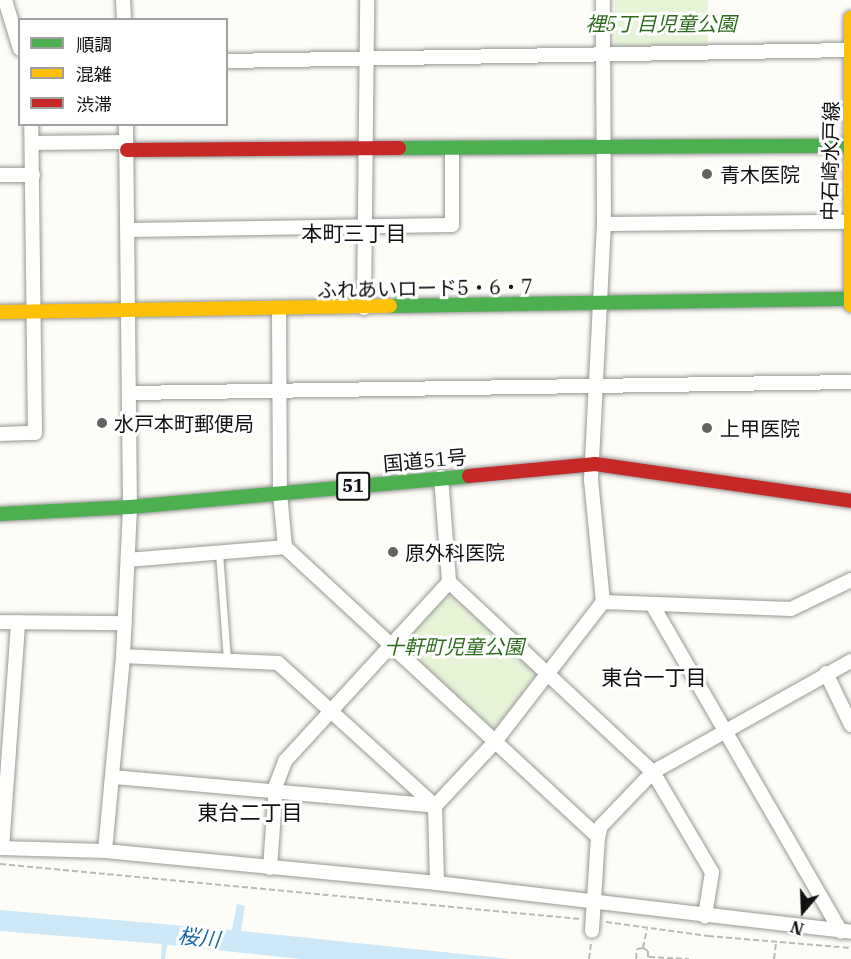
<!DOCTYPE html>
<html>
<head>
<meta charset="utf-8">
<style>
	body { margin:0 }
	#map { position:relative; width:851px; height:959px; overflow:hidden; background:#fdfcf7; font-family:"IBM Plex Serif","Noto Sans JP",serif }
	div>[style] { position:absolute }
	.green>* { inset:0; background:#e7f3d7; transform-origin:0 0 }
	.water>* { inset:0; background:#cde8f7 }
	.path>* { height:2px; margin-top:-1px; transform-origin:0; background:repeating-linear-gradient(90deg,#b9b9b8 0 6px,transparent 0 9px) }
	.roads { filter:drop-shadow(0 0 2px #979795) drop-shadow(0 0 2px #979795) }
	.lane>* { height:7px; margin:-3.5px; padding:0 3.5px; transform-origin:3.5px; border-radius:3.5px; background:#fffffe }
	.street>* { height:14px; margin:-7px; padding:0 7px; transform-origin:7px; border-radius:7px; background:#fffffe }
	.fast>* { height:14px; margin:-7px; padding:0 7px; transform-origin:7px; border-radius:7px; background:#4caf50 }
	.slow>* { height:14px; margin:-7px; padding:0 7px; transform-origin:7px; border-radius:7px; background:#ffc107 }
	.jam>* { height:14px; margin:-7px; padding:0 7px; transform-origin:7px; border-radius:7px; background:#c62828 }
	.dots>* { width:16px; height:16px; translate:-50% -50%; box-sizing:border-box; border:3px solid #fff; border-radius:50% }
	span { translate:-50% -50%; white-space:nowrap; text-align:center; line-height:1.15; -webkit-text-stroke:6px #fff; paint-order:stroke }
	.shield-label span { padding:2px 4px; background:#fff; border:2px solid; border-radius:4px; -webkit-text-stroke-width:0 }
	.shield-label { font-size:18px; color:#111; font-weight:700 }
	.park-label { font-size:20px; color:#2f6b1f; font-style:italic }
	.street-label { font-size:20px; color:#111 }
	.poi-label { font-size:20px; color:#111 }
	.left { translate:0 -50%; text-align:left }
	.neighbourhood-label { font-size:21px; color:#111 }
	.water-label { font-size:21px; color:#1768a6; font-style:italic }
	.legend { position:absolute; left:18px; top:18px; width:210px; height:108px; box-sizing:border-box; background:#fff; border:2px solid #a0a0a0; margin:0; padding:8px 10px; list-style:none; font-size:18px; color:#111 }
	.legend li { display:flex; align-items:center; gap:12px; height:30px }
	.legend b { width:30px; border:2px solid #a0a0a0 }
	.north { position:absolute; left:773px; top:881px; width:60px; height:60px; -webkit-text-stroke:4px #fff; paint-order:stroke; rotate:199deg; font-size:16px; font-weight:700; line-height:24px; text-align:center; color:#111 }
	.north::after { content:''; display:block; margin:auto; width:21px; height:27px; background:#111; clip-path:polygon(50% 0,100% 100%,50% 72%,0 100%) }
</style>
</head>
<body>
<div id="map">
	<div class="green">
		<i style="left:615px;top:0;width:93px;height:47px"></i>
		<i style="clip-path:polygon(453px 596px,537px 673px,498px 728px,493px 728px,399px 646px,446px 597px)"></i>
	</div>
	<div class="water">
		<i style="clip-path:polygon(237px 904px,245px 906px,241px 931px,511px 959px,301px 959px,167px 945px,165px 959px,161px 959px,162px 944px,0 931px,0 910px,232px 930px)"></i>
	</div>
	<div class="path">
		<i style="left:0;top:864px;width:583px;rotate:5.42deg"></i>
		<i style="left:606px;top:922px;width:103px;rotate:7.8deg"></i>
		<i style="left:708px;top:936px;width:144px;rotate:4.8deg"></i>
		<i style="left:643px;top:948px;width:6px;rotate:31deg"></i>
		<i style="left:648px;top:951px;width:8px;rotate:90deg"></i>
		<i style="left:649px;top:957px;width:40px;rotate:2.9deg"></i>
		<i style="left:589px;top:959px;width:16px;rotate:-83deg"></i>
		<i style="left:636px;top:959px;width:10px;rotate:-84deg"></i>
		<i style="left:637px;top:949px;width:6px;rotate:-9deg"></i>
		<i style="left:643px;top:948px;width:19px;rotate:-78deg"></i>
		<i style="left:774px;top:959px;width:17px;rotate:-83deg"></i>
	</div>
	<div class="roads">
		<div class="lane">
			<i style="left:219px;top:553px;width:107px;rotate:85.7deg"></i>
		</div>
		<div class="street">
			<i style="left:5px;top:0;width:51px;rotate:73deg"></i>
			<i style="left:123px;top:0;width:20px;rotate:87deg"></i>
			<i style="left:226px;top:61px;width:624px;rotate:-1.01deg"></i>
			<i style="left:32px;top:143px;width:94px;rotate:-0.6deg"></i>
			<i style="left:0;top:175px;width:33px"></i>
			<i style="left:604px;top:224px;width:244px;rotate:-0.5deg"></i>
			<i style="left:129px;top:230px;width:323px;rotate:-0.9deg"></i>
			<i style="left:452px;top:225px;width:76px;rotate:-90deg"></i>
			<i style="left:364px;top:308px;width:308px;rotate:-89.4deg"></i>
			<i style="left:279px;top:310px;width:183px;rotate:89.7deg"></i>
			<i style="left:280px;top:493px;width:54px;rotate:84.7deg"></i>
			<i style="left:285px;top:547px;width:427px;rotate:42.8deg"></i>
			<i style="left:598px;top:837px;width:94px;rotate:93.7deg"></i>
			<i style="left:129px;top:393px;width:722px;rotate:-0.87deg"></i>
			<i style="left:0;top:434px;width:35px;rotate:-2deg"></i>
			<i style="left:35px;top:433px;width:309px;rotate:-90.7deg"></i>
			<i style="left:441px;top:477px;width:105px;rotate:85.6deg"></i>
			<i style="left:449px;top:582px;width:279px;rotate:43deg"></i>
			<i style="left:653px;top:772px;width:116px;rotate:59.5deg"></i>
			<i style="left:712px;top:872px;width:45px;rotate:99deg"></i>
			<i style="left:128px;top:560px;width:158px;rotate:-4.7deg"></i>
			<i style="left:603px;top:602px;width:188px;rotate:2.1deg"></i>
			<i style="left:791px;top:609px;width:67px;rotate:-25.8deg"></i>
			<i style="left:653px;top:606px;width:376px;rotate:60deg"></i>
			<i style="left:0;top:622px;width:125px;rotate:0.5deg"></i>
			<i style="left:123px;top:656px;width:155px;rotate:2.6deg"></i>
			<i style="left:278px;top:663px;width:212px;rotate:42.3deg"></i>
			<i style="left:435px;top:806px;width:77px;rotate:88.5deg"></i>
			<i style="left:826px;top:673px;width:58px;rotate:64.3deg"></i>
			<i style="left:113px;top:777px;width:323px;rotate:5.1deg"></i>
			<i style="left:435px;top:806px;width:86px;rotate:-46.9deg"></i>
			<i style="left:494px;top:743px;width:178px;rotate:-52.3deg"></i>
			<i style="left:603px;top:602px;width:123px;rotate:-95.6deg"></i>
			<i style="left:591px;top:480px;width:256px;rotate:-87.1deg"></i>
			<i style="left:604px;top:224px;width:224px;rotate:-90.3deg"></i>
			<i style="left:598px;top:837px;width:11px;rotate:-75deg"></i>
			<i style="left:601px;top:826px;width:75px;rotate:-46.1deg"></i>
			<i style="left:653px;top:772px;width:227px;rotate:-29.3deg"></i>
			<i style="left:0;top:848px;width:105px;rotate:1.6deg"></i>
			<i style="left:105px;top:851px;width:334px;rotate:5.5deg"></i>
			<i style="left:437px;top:883px;width:417px;rotate:6.7deg"></i>
			<i style="left:2px;top:848px;width:226px;rotate:-85.9deg"></i>
			<i style="left:105px;top:851px;width:196px;rotate:-84.7deg"></i>
			<i style="left:123px;top:656px;width:149px;rotate:-87.3deg"></i>
			<i style="left:130px;top:507px;width:383px;rotate:-90.6deg"></i>
			<i style="left:270px;top:868px;width:83px;rotate:-85.9deg"></i>
			<i style="left:276px;top:785px;width:26px;rotate:-69deg"></i>
			<i style="left:285px;top:761px;width:243px;rotate:-47.5deg"></i>
		</div>
		<div class="fast">
			<i style="left:399px;top:148px;width:450px;rotate:-0.3deg"></i>
			<i style="left:390px;top:306px;width:461px;rotate:-0.9deg"></i>
			<i style="left:0;top:514px;width:130px;rotate:-3.1deg"></i>
			<i style="left:130px;top:507px;width:340px;rotate:-5.2deg"></i>
		</div>
		<div class="slow">
			<i style="left:851px;top:18px;width:287px;rotate:90deg"></i>
			<i style="left:0;top:312px;width:390px;rotate:-0.9deg"></i>
		</div>
		<div class="jam">
			<i style="left:127px;top:150px;width:272px;rotate:-0.4deg"></i>
			<i style="left:469px;top:476px;width:127px;rotate:-5.4deg"></i>
			<i style="left:595px;top:464px;width:259px;rotate:8.2deg"></i>
		</div>
	</div>
	<div class="dots">
		<i style="left:707px;top:174px;background:#646362"></i>
		<i style="left:102px;top:423px;background:#646362"></i>
		<i style="left:707px;top:428px;background:#646362"></i>
		<i style="left:393px;top:552px;background:#646362"></i>
	</div>
	<div class="shield-label">
		<span style="left:353px;top:486px">51</span>
	</div>
	<div class="park-label">
		<span style="left:661px;top:23px">裡5丁目児童公園</span>
		<span style="left:454px;top:646px">十軒町児童公園</span>
	</div>
	<div class="street-label">
		<span style="left:830px;top:161px;rotate:-89deg">中石崎水戸線</span>
		<span style="left:425px;top:288px;rotate:-1deg">ふれあいロード5・6・7</span>
		<span style="left:425px;top:460px;rotate:-5deg">国道51号</span>
	</div>
	<div class="poi-label">
		<span class="left" style="left:720px;top:174px">青木医院</span>
		<span class="left" style="left:114px;top:423px">水戸本町郵便局</span>
		<span class="left" style="left:720px;top:428px">上甲医院</span>
		<span class="left" style="left:405px;top:552px">原外科医院</span>
	</div>
	<div class="neighbourhood-label">
		<span style="left:354px;top:233px">本町三丁目</span>
		<span style="left:654px;top:677px">東台一丁目</span>
		<span style="left:250px;top:812px">東台二丁目</span>
	</div>
	<div class="water-label">
		<span style="left:199px;top:937px;rotate:6deg">桜川</span>
	</div>
	<ul class="legend">
	<li><b style="height:8px;background:#4caf50"></b>順調</li>
	<li><b style="height:8px;background:#ffc107"></b>混雑</li>
	<li><b style="height:8px;background:#c62828"></b>渋滞</li>
	</ul>
	<div class="north">N</div>
</div>
</body>
</html>
